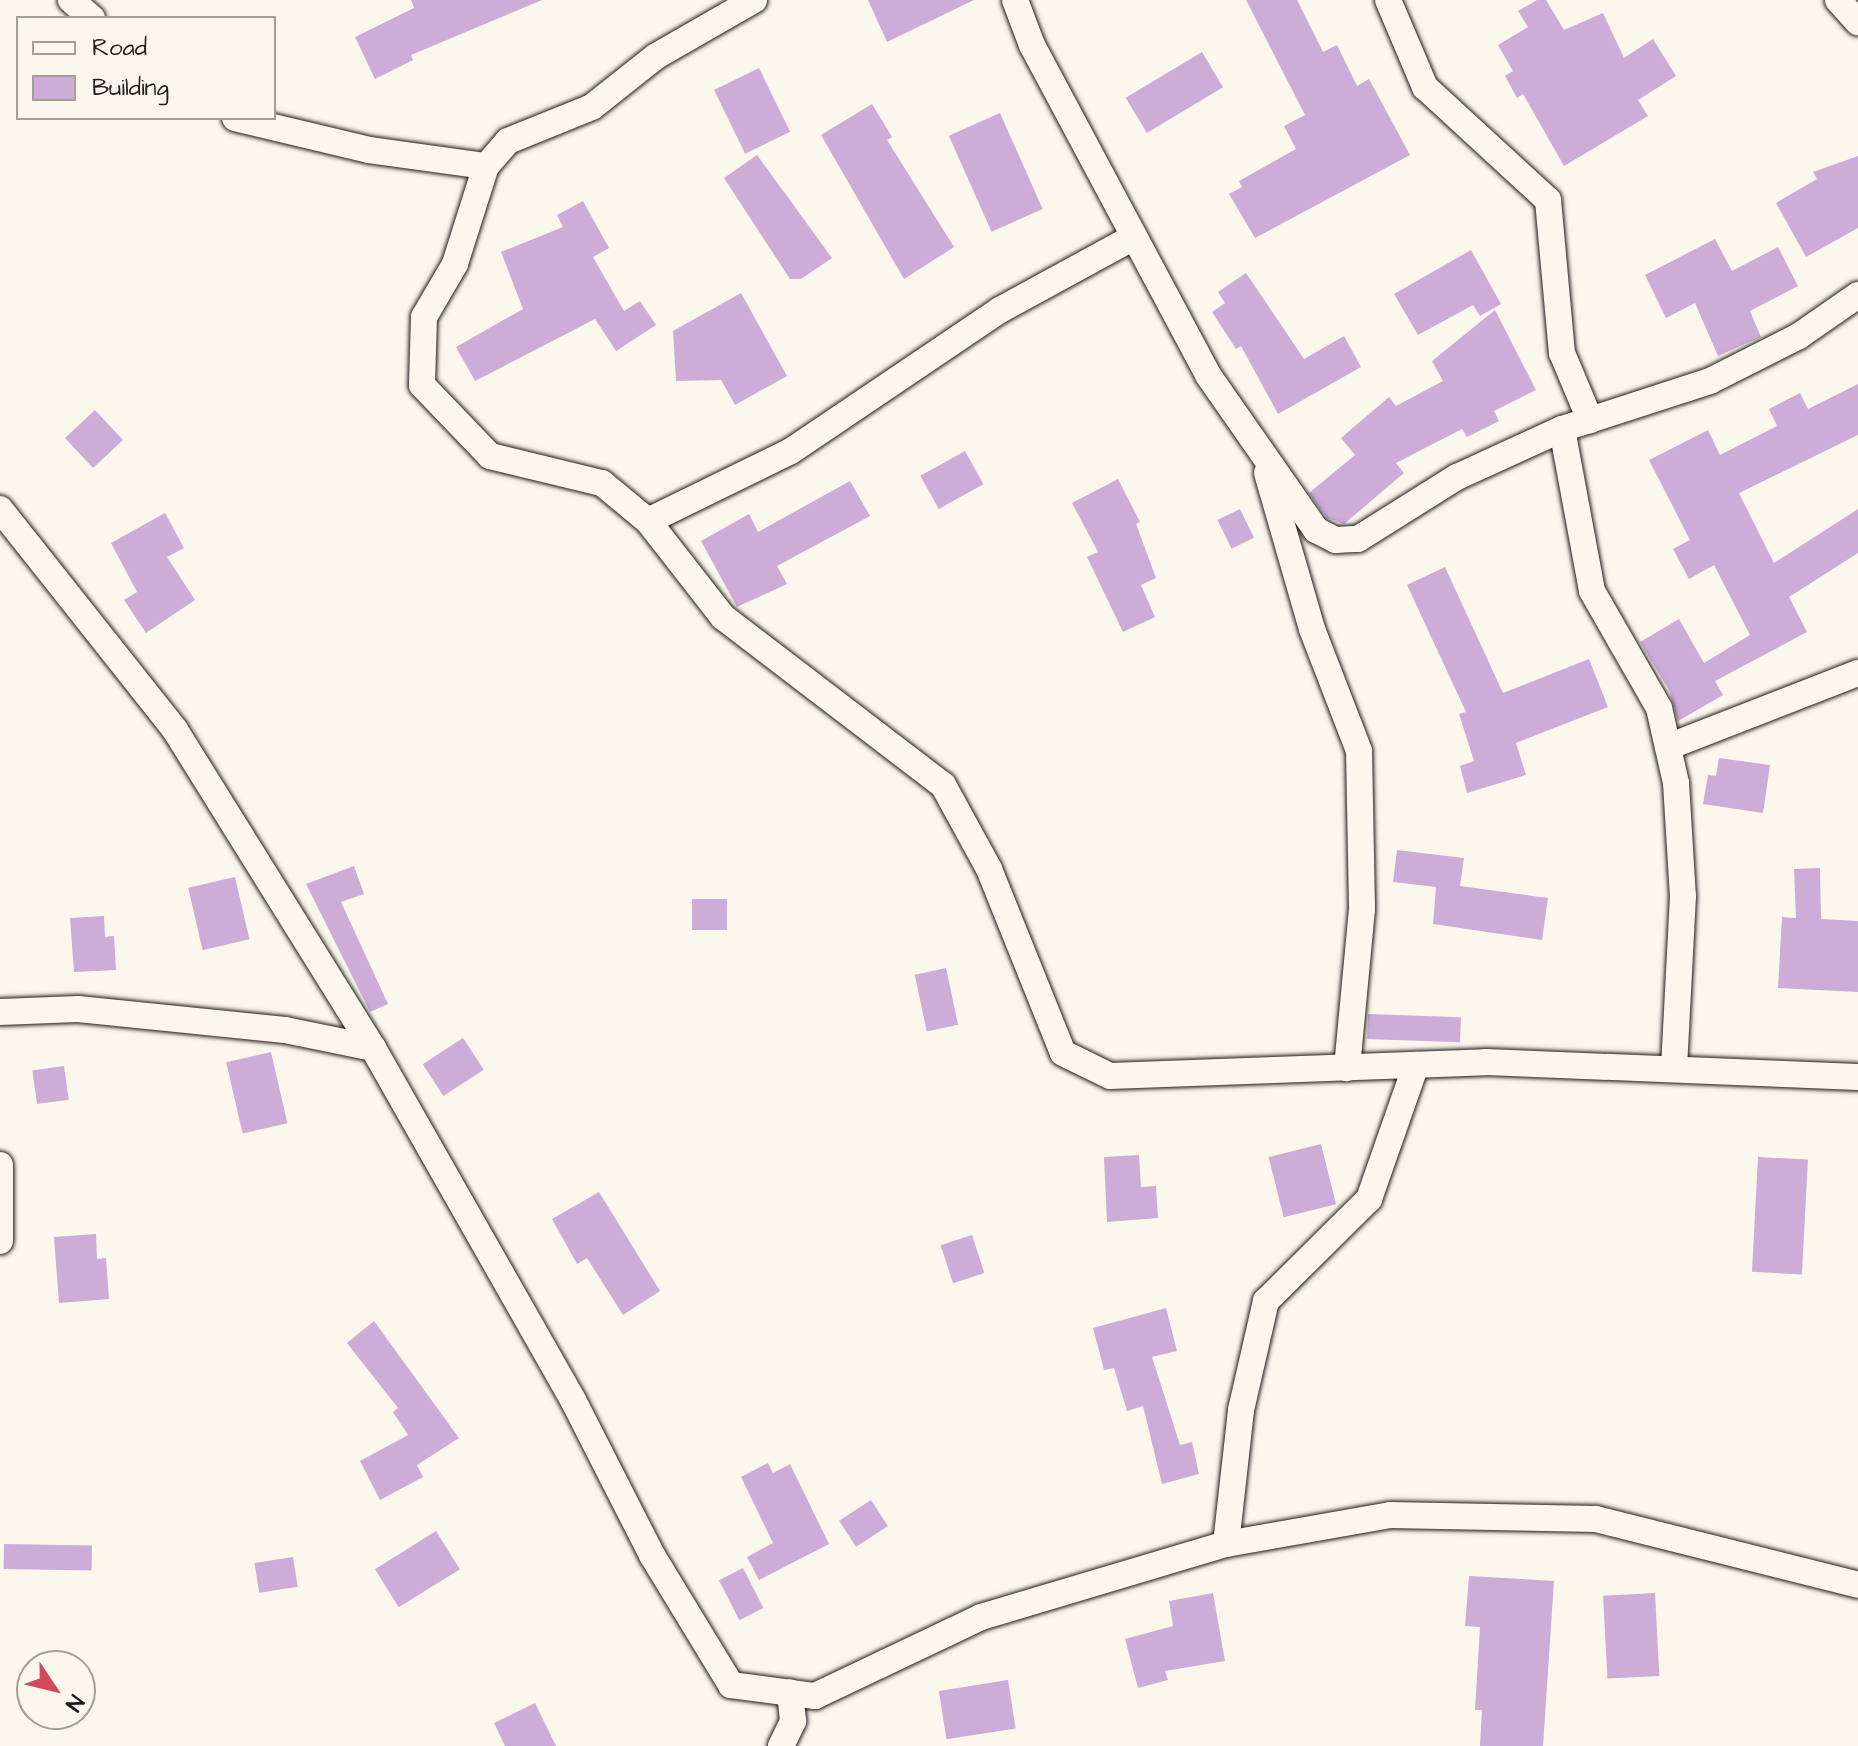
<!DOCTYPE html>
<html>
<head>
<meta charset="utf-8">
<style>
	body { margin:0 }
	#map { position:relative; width:1858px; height:1746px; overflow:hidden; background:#fbf7ec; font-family:"Architects Daughter",sans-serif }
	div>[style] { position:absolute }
	.building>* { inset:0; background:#cdacd7; transform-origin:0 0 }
	.roads { filter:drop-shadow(0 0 2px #1c1c1c) drop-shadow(0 0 2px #1c1c1c) }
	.street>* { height:26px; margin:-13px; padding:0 13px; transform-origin:13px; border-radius:13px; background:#fbf7ec }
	span { translate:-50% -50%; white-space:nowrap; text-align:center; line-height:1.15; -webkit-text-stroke:7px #fbf7ec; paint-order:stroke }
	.legend { position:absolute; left:16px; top:16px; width:260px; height:104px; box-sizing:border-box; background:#fbf7ec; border:2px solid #a29f99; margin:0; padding:10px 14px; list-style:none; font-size:24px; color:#1c1c1c }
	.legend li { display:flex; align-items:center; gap:16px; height:40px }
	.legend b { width:40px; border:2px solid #a29f99 }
	.north { position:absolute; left:16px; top:1650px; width:80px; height:80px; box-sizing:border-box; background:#fbf7ec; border:2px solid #a29f99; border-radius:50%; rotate:125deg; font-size:22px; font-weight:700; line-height:32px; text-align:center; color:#1c1c1c }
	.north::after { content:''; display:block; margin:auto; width:28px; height:36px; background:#d1495b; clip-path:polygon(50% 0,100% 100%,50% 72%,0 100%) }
</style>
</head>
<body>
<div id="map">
	<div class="building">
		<i style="clip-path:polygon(411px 0,542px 0,411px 55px,413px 60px,375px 79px,355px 37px,414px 8px)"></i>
		<i style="clip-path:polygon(868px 0,974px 0,887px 42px)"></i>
		<i style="clip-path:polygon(1246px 0,1297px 0,1323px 52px,1337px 45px,1357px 86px,1369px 79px,1410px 155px,1255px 238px,1229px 194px,1242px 187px,1239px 181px,1296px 149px,1284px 126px,1305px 115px)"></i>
		<i style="clip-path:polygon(1537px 0,1546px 0,1564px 30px,1603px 13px,1624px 58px,1653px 39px,1676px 76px,1638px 100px,1648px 116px,1564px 166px,1523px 94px,1517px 98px,1505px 76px,1513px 71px,1498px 45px,1528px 27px,1518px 11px)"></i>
		<i style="left:1202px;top:52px;width:41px;height:89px;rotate:59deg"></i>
		<i style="left:759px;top:68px;width:71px;height:50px;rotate:64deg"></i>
		<i style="clip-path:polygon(872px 104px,892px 137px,887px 140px,954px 247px,904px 279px,821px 135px)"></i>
		<i style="left:1000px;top:113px;width:105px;height:56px;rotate:66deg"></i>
		<i style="clip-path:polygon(757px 155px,832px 258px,801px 279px,790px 279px,724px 178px)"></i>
		<i style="clip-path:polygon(1858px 156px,1858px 228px,1806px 257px,1776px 203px,1817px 179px,1813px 172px)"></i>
		<i style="clip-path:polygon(583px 201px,609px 248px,593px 257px,624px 311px,640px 301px,656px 325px,616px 351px,595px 319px,475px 381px,456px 347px,523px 309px,501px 252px,563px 227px,557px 215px)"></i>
		<i style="clip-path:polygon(1715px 239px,1732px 271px,1778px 247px,1798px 286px,1750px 311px,1761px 337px,1718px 356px,1695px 303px,1666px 318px,1645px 275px)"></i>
		<i style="clip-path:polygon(1471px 250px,1501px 304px,1480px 316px,1473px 305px,1418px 335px,1394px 294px)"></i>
		<i style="clip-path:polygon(1246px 273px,1304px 359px,1344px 336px,1361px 367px,1278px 414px,1241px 346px,1236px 349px,1212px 312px,1225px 303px,1218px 292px)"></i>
		<i style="clip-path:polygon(741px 293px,787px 376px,735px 405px,721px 380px,676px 381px,673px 331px)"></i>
		<i style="clip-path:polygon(1495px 310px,1536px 390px,1494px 411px,1499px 421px,1467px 437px,1462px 429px,1396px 463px,1404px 473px,1344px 524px,1327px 518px,1309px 493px,1355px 455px,1341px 438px,1389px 397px,1396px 406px,1443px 381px,1432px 361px)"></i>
		<i style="clip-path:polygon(1858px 384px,1858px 435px,1739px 493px,1774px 563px,1858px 509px,1858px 553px,1789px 597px,1807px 632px,1715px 681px,1723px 695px,1678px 721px,1669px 690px,1640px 642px,1679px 619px,1704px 663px,1750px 635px,1714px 565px,1689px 579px,1673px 549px,1690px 540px,1649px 460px,1708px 430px,1720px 455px,1777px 426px,1769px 409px,1800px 393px,1808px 409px)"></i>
		<i style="left:95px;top:410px;width:41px;height:41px;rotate:47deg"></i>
		<i style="left:965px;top:451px;width:38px;height:51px;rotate:61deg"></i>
		<i style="clip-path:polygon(1118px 479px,1140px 522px,1136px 524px,1156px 578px,1141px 585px,1155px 617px,1123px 632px,1087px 557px,1098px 552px,1072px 503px)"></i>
		<i style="clip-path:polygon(850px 481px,870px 516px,777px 566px,787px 584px,737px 607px,701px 541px,749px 514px,758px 532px)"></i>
		<i style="left:1240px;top:509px;width:32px;height:25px;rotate:64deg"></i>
		<i style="clip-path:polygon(165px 513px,184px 548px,167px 557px,195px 600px,146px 633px,124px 600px,137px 592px,111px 543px)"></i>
		<i style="clip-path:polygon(1445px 567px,1503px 693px,1589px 659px,1608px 707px,1516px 743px,1526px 775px,1467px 793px,1460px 766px,1474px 761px,1459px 714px,1466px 712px,1407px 585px)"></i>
		<i style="clip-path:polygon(1719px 758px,1770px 765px,1763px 813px,1703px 804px,1708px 775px,1716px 776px)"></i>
		<i style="clip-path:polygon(1397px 850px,1464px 858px,1460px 886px,1548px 898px,1542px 940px,1433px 924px,1436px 887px,1393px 882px)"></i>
		<i style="clip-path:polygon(354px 866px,364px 894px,341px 902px,388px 1004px,370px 1012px,306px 884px)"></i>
		<i style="clip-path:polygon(1820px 868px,1821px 919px,1858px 921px,1858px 992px,1778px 988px,1782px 917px,1796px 918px,1794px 869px)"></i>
		<i style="left:235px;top:877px;width:64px;height:48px;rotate:77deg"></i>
		<i style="left:692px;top:899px;width:35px;height:31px"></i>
		<i style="clip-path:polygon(104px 916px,105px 937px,114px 936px,116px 970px,74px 972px,70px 918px)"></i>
		<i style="left:946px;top:968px;width:58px;height:32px;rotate:78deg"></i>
		<i style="left:1368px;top:1014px;width:93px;height:25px;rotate:2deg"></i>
		<i style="left:463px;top:1038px;width:38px;height:48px;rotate:57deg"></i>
		<i style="left:271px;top:1052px;width:73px;height:46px;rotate:77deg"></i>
		<i style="left:64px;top:1066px;width:34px;height:32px;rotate:82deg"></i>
		<i style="left:1321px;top:1144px;width:62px;height:54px;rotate:76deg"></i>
		<i style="clip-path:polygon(1139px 1155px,1141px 1187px,1156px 1186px,1158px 1218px,1107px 1222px,1104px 1157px)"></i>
		<i style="left:1758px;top:1157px;width:50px;height:115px;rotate:3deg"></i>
		<i style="clip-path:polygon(599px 1192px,660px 1291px,623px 1315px,587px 1258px,577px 1264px,552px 1219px)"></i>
		<i style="clip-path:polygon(96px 1234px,97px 1259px,106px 1258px,109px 1299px,59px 1303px,54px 1237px)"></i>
		<i style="left:972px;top:1235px;width:40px;height:33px;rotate:72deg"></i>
		<i style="clip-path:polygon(1166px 1308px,1177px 1351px,1152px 1357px,1180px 1445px,1192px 1442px,1199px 1474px,1162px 1484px,1143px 1406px,1127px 1411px,1114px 1368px,1104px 1370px,1093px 1328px)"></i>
		<i style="clip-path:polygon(374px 1321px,459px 1438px,417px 1465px,423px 1477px,380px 1500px,360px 1461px,408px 1435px,393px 1412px,398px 1408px,347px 1343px)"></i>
		<i style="clip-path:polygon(768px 1463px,773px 1473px,790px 1464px,829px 1544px,759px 1580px,747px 1557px,773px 1543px,741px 1477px)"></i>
		<i style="left:871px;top:1500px;width:31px;height:38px;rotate:57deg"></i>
		<i style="left:436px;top:1531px;width:45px;height:72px;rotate:58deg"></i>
		<i style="left:4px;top:1544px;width:88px;height:25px;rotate:1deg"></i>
		<i style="left:293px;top:1557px;width:30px;height:39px;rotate:81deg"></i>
		<i style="left:743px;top:1568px;width:45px;height:27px;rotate:63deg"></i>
		<i style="clip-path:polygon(1469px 1576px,1554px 1581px,1543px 1746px,1480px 1746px,1482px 1710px,1475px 1710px,1480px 1627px,1465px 1626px)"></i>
		<i style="clip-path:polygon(1213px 1593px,1225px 1661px,1165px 1671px,1168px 1680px,1138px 1688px,1125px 1639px,1173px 1626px,1169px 1601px)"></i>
		<i style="left:1655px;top:1593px;width:83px;height:52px;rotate:87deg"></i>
		<i style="left:1008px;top:1680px;width:49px;height:70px;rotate:81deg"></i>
		<i style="clip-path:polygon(535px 1703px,556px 1746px,505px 1746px,494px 1723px)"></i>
	</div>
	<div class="roads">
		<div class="street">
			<i style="left:71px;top:0;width:28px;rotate:41deg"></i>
			<i style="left:754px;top:0;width:114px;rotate:150.1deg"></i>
			<i style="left:655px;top:57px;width:80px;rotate:141.6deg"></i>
			<i style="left:592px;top:107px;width:91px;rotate:158deg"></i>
			<i style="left:508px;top:141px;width:33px;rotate:131deg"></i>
			<i style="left:486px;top:166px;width:103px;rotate:107.6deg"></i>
			<i style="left:455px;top:264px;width:61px;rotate:120.3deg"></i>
			<i style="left:424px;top:317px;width:68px;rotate:91.7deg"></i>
			<i style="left:422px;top:385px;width:98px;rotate:46.2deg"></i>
			<i style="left:490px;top:456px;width:115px;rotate:13.6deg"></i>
			<i style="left:602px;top:483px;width:60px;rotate:39.6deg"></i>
			<i style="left:648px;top:521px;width:122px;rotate:52deg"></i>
			<i style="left:723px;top:617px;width:277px;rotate:37.4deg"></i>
			<i style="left:943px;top:785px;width:96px;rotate:61.3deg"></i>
			<i style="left:989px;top:869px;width:198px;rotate:68.1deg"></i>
			<i style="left:1063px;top:1053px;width:52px;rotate:26.1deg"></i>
			<i style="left:1110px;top:1076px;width:376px;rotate:-2.1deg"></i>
			<i style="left:1486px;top:1062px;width:372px;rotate:2.3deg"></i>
			<i style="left:1015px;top:0;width:48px;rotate:69.3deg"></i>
			<i style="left:1032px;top:45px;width:374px;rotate:61.9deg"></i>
			<i style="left:1208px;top:375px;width:189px;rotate:55.1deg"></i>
			<i style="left:1316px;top:530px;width:22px;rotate:27deg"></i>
			<i style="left:1336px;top:540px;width:22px;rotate:-3deg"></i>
			<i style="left:1358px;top:539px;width:117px;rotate:-32.1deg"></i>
			<i style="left:1457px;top:477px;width:115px;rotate:-24.6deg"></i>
			<i style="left:1562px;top:429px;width:156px;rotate:-18deg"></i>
			<i style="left:1710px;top:381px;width:100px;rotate:-26.8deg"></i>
			<i style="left:1799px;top:336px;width:72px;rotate:-34.8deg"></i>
			<i style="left:1388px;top:0;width:95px;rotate:67deg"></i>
			<i style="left:1425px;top:87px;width:167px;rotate:42.6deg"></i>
			<i style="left:1548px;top:200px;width:154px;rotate:84.8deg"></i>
			<i style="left:1562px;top:353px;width:73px;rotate:67.3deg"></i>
			<i style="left:1838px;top:0;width:30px;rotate:48deg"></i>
			<i style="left:235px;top:118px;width:138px;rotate:13.4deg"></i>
			<i style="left:369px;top:150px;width:118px;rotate:7.8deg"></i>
			<i style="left:1562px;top:429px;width:165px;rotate:79.5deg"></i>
			<i style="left:1592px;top:591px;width:135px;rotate:60.2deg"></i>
			<i style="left:1659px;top:708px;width:77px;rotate:77.2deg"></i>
			<i style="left:1676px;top:783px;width:113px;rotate:86.5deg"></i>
			<i style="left:1683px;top:896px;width:173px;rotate:93deg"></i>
			<i style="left:1267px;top:473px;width:162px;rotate:73.9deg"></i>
			<i style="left:1312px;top:629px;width:131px;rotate:68.9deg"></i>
			<i style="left:1359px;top:751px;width:158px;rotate:88.9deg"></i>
			<i style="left:1362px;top:909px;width:160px;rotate:95.4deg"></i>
			<i style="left:0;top:509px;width:282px;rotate:51.6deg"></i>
			<i style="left:175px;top:730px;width:375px;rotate:58.1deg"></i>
			<i style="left:373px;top:1048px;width:405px;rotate:60.4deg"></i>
			<i style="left:573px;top:1400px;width:174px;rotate:63deg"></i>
			<i style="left:652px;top:1555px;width:152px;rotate:58.7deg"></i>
			<i style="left:731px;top:1685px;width:85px;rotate:7.5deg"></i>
			<i style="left:815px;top:1696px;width:184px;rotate:-25.4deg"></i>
			<i style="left:981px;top:1617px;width:256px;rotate:-16.6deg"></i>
			<i style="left:1226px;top:1544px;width:135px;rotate:-83.6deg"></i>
			<i style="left:1241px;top:1410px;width:112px;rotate:-77.1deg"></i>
			<i style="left:1266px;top:1301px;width:145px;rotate:-44.7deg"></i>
			<i style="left:1369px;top:1199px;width:142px;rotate:-70.7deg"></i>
			<i style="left:648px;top:521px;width:159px;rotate:-26.1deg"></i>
			<i style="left:791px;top:451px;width:252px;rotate:-34deg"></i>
			<i style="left:1000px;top:310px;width:153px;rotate:-28.6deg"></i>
			<i style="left:1668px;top:747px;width:204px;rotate:-21.3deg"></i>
			<i style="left:0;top:1012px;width:78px;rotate:-2.2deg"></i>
			<i style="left:78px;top:1009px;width:208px;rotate:5.8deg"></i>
			<i style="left:285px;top:1030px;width:90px;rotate:11.6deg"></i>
			<i style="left:0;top:1165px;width:76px;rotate:90deg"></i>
			<i style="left:1226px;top:1544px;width:167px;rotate:-10deg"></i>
			<i style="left:1390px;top:1515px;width:206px;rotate:1.1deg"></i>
			<i style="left:1596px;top:1519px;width:270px;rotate:14.1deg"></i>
			<i style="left:781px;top:1746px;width:28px;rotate:-64deg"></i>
			<i style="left:793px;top:1721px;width:29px;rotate:-96deg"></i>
		</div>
	</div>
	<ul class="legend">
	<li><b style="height:10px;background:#fbf7ec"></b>Road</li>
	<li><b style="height:22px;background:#cdacd7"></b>Building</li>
	</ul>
	<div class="north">N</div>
</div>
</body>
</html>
